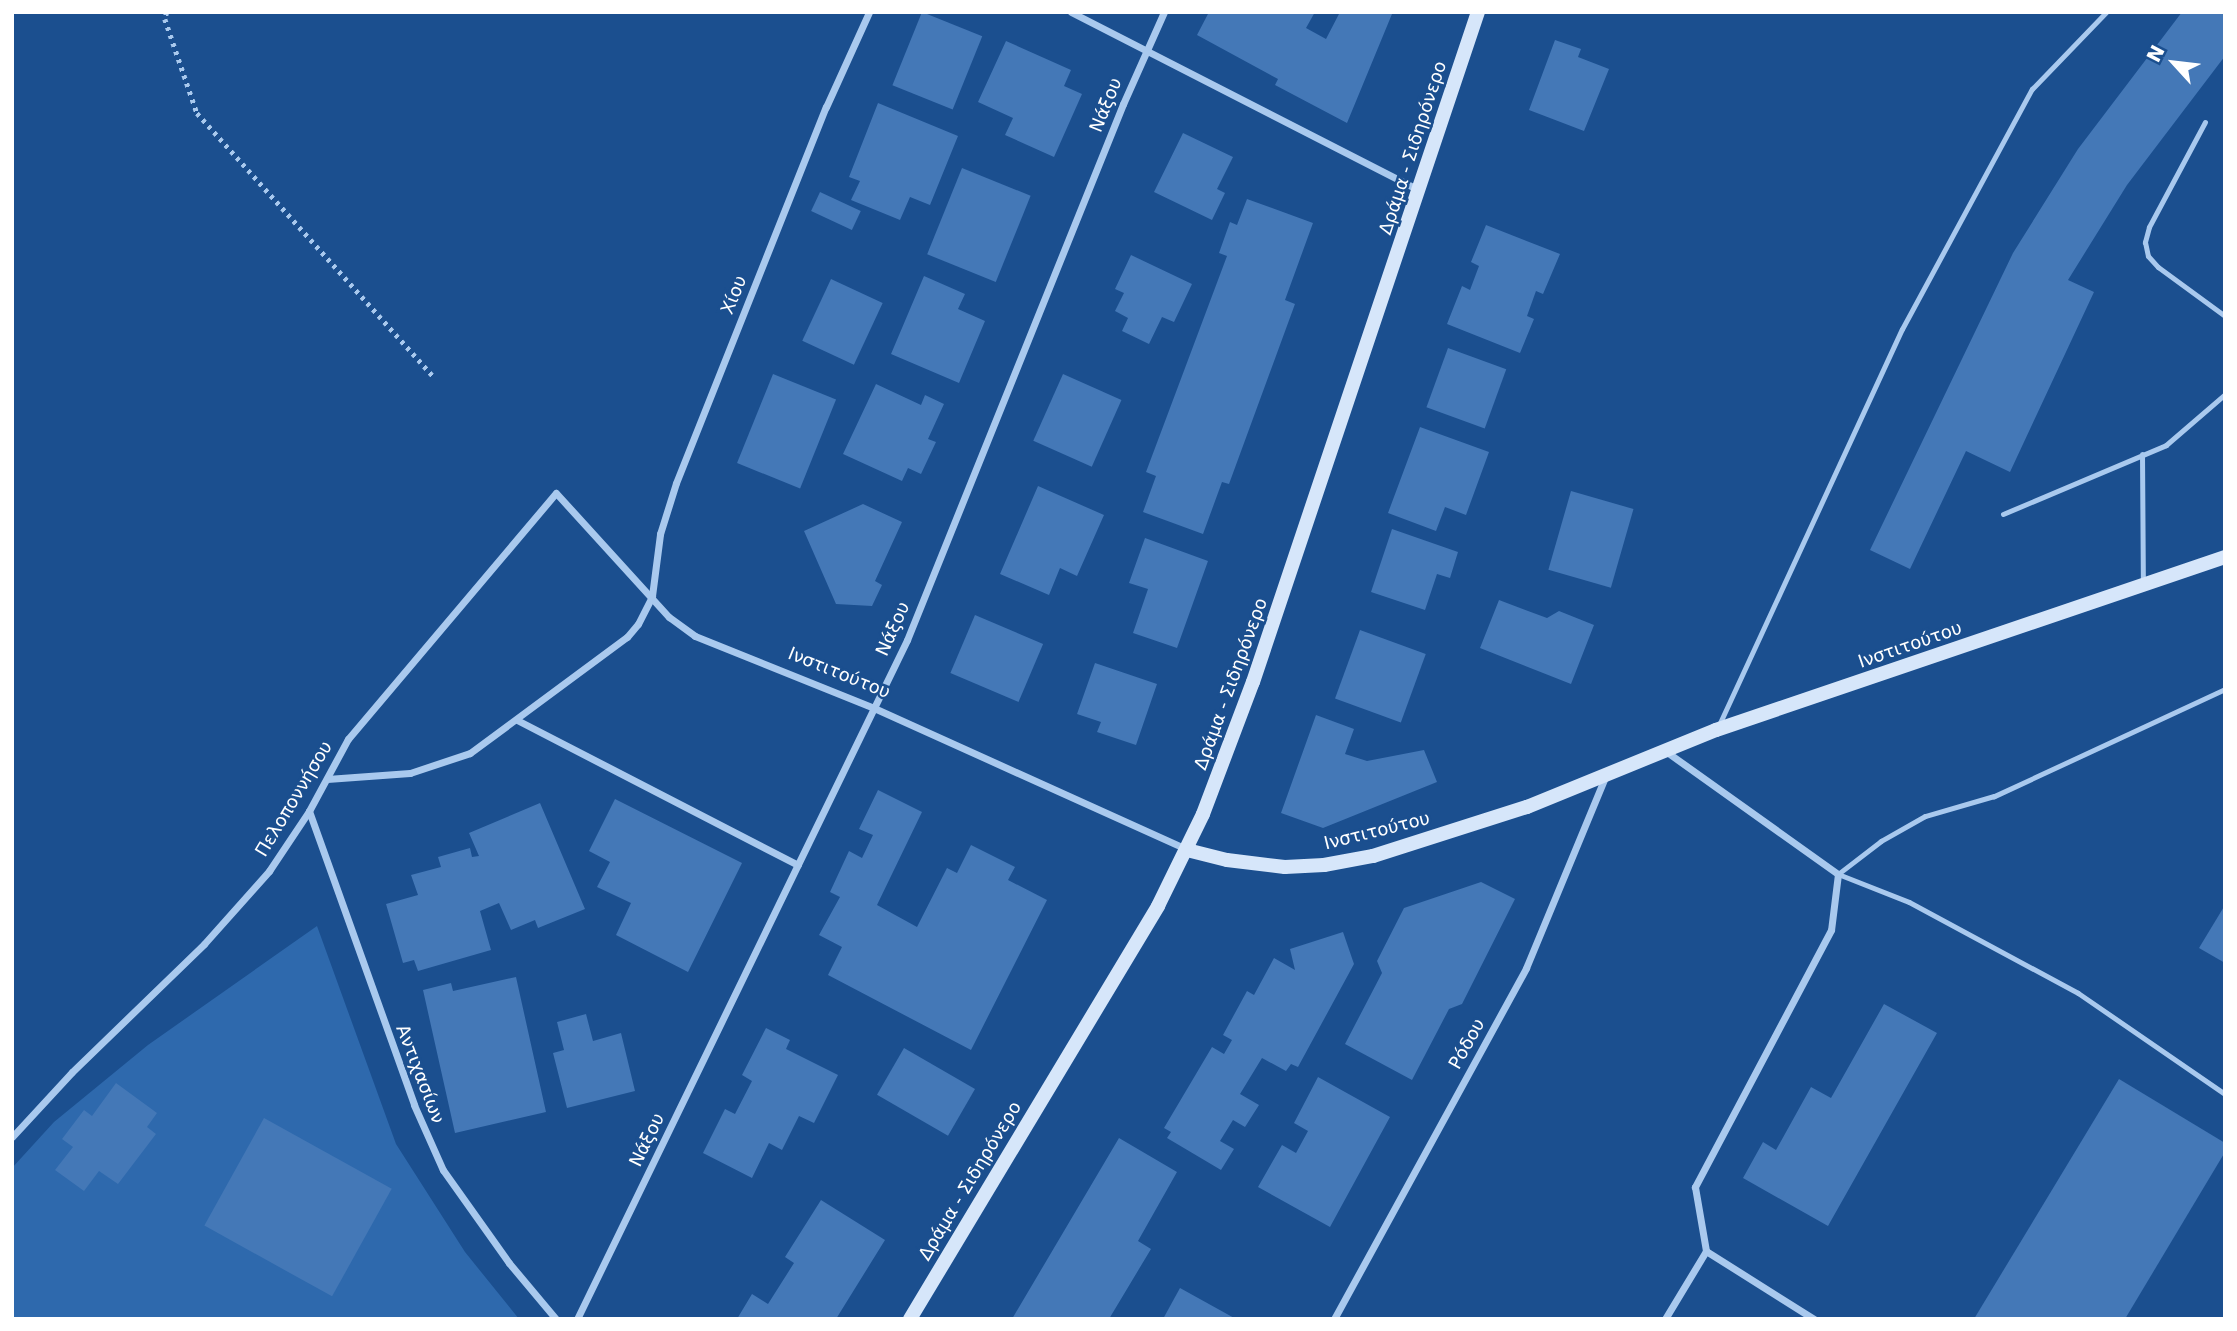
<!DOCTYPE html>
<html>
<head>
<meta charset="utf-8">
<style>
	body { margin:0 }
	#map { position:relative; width:2237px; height:1331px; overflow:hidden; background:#1b4f8f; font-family:"DejaVu Sans",sans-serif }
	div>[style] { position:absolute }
	.green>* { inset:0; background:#2e69ad }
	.building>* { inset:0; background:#4478b7; transform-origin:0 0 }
	.path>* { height:4.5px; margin-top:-2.25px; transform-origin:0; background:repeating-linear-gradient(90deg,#a9c9ee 0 3.5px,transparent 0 8.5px) }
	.lane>* { height:5px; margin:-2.5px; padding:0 2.5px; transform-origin:2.5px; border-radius:2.5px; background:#a9c9ee }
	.street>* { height:7px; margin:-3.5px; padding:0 3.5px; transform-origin:3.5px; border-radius:3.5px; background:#a9c9ee }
	.secondary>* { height:14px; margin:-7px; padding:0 7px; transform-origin:7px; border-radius:7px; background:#d6e6fa }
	span { translate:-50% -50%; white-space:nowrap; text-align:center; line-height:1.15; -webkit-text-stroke:5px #1b4f8f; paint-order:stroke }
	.street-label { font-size:18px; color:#fff }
	.frame { position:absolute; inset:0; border:14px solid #fff; pointer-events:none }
	.north { position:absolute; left:2139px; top:28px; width:70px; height:70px; -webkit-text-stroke:5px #1b4f8f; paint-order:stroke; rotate:297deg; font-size:19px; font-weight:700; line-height:28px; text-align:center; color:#fff }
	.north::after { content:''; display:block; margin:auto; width:24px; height:32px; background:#fff; clip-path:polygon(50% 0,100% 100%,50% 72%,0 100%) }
</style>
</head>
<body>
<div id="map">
	<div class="green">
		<i style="clip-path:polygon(317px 926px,396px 1144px,465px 1252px,519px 1319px,12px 1319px,12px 1168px,54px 1122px,148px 1045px)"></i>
	</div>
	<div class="building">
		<i style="left:922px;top:12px;width:65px;height:79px;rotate:22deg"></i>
		<i style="clip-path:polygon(1209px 12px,1315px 12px,1306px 28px,1326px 39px,1340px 12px,1392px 14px,1347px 123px,1275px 85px,1278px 79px,1197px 35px)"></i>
		<i style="clip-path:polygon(2182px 12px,2225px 14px,2225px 56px,2127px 185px,2068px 280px,2094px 292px,2010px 472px,1966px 451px,1910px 569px,1870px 550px,2013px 253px,2078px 149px)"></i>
		<i style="clip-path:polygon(1555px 40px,1581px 49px,1578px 57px,1609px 69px,1584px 131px,1529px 110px)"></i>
		<i style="clip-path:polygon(1006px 41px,1071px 70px,1064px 86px,1082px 94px,1054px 157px,1005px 135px,1013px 118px,978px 102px)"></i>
		<i style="clip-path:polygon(878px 103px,958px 136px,930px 205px,910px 197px,900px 220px,851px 200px,860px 181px,849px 177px)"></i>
		<i style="clip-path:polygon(1183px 133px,1233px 157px,1217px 189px,1225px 193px,1212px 220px,1154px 192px)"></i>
		<i style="left:962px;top:168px;width:74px;height:93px;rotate:22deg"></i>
		<i style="left:820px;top:192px;width:45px;height:21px;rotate:25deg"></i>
		<i style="clip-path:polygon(1247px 199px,1313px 223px,1285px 300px,1295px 304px,1229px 484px,1222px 482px,1203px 534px,1143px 512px,1156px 476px,1146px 472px,1227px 256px,1219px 253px,1230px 222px,1237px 225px)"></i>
		<i style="clip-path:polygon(1486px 225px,1560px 254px,1543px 294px,1536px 291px,1527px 316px,1534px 319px,1520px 353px,1447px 324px,1462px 286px,1470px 290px,1479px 266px,1471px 262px)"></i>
		<i style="clip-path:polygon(1131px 255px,1192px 284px,1174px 322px,1162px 317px,1149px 344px,1122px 331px,1128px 318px,1115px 311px,1124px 293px,1115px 289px)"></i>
		<i style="clip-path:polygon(924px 276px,965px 294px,958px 309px,985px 321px,959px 383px,891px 354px)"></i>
		<i style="left:831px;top:279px;width:57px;height:68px;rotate:25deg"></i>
		<i style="left:1448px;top:348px;width:62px;height:63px;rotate:20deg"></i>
		<i style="left:773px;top:374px;width:68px;height:96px;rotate:22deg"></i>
		<i style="left:1063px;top:374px;width:64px;height:73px;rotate:24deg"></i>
		<i style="clip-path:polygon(876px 384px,921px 405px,925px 395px,944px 404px,928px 439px,936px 442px,921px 474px,908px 468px,902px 481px,843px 454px)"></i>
		<i style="clip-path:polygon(1420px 427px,1489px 452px,1466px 515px,1445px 507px,1436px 531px,1388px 513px)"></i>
		<i style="clip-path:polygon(1038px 486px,1104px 515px,1077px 576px,1060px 568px,1049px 595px,1000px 574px)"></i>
		<i style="left:1571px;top:491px;width:65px;height:82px;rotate:16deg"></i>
		<i style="clip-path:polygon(863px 504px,902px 522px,875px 581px,882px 585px,872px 606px,836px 604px,804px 531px)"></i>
		<i style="clip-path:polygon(1392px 529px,1458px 552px,1450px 578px,1437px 574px,1425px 610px,1371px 592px)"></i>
		<i style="clip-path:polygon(1145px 538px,1208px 561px,1177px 648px,1133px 633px,1148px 589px,1129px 583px)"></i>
		<i style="clip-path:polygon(1499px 600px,1547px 618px,1559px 611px,1594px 625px,1571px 684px,1480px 648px)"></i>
		<i style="left:975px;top:615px;width:74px;height:63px;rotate:23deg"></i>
		<i style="left:1360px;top:630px;width:70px;height:73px;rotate:20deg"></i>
		<i style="clip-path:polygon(1095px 663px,1157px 684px,1136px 745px,1097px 732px,1101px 722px,1077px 714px)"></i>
		<i style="clip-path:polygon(1316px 715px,1354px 729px,1345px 754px,1367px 761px,1424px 750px,1437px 782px,1323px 828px,1281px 813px)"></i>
		<i style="clip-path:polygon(878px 790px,922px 812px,877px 905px,917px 927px,947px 868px,957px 873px,971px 845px,1015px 867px,1008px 880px,1047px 900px,971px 1050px,828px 975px,842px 947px,819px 935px,840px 897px,830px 892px,849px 851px,862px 858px,873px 835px,859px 829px)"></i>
		<i style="clip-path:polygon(615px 799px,742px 863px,688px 972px,616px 935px,631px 903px,597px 887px,610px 862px,589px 851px)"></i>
		<i style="clip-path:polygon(540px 803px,585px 909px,538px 928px,535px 920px,511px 930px,499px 903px,480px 911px,491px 950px,418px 971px,414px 960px,403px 963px,386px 904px,418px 895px,411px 875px,441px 867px,438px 857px,470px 848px,472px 857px,479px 856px,469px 833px)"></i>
		<i style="clip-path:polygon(1481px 882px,1515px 899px,1462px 1004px,1449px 1009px,1412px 1080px,1345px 1044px,1382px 973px,1377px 961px,1404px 908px)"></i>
		<i style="clip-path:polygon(2225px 905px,2225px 963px,2199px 948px)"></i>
		<i style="clip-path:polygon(1343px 932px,1354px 964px,1298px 1067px,1291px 1064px,1286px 1071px,1262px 1058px,1240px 1094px,1259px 1105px,1245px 1127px,1233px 1120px,1220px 1141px,1234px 1149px,1221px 1170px,1167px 1138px,1171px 1132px,1164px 1128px,1212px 1047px,1224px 1054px,1232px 1040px,1223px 1035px,1247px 991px,1254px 995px,1274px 958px,1295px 970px,1290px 949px)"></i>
		<i style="clip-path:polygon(516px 977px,546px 1112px,455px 1133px,423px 990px,451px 983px,453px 991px)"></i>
		<i style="clip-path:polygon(1884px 1004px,1937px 1033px,1828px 1226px,1743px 1178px,1763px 1142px,1776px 1150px,1811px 1087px,1831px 1098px)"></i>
		<i style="clip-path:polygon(586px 1014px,593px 1041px,621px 1033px,635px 1091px,567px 1108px,553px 1053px,564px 1050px,557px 1022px)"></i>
		<i style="clip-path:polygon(766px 1028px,790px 1040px,786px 1049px,838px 1075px,814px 1123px,799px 1116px,782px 1150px,769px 1143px,752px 1178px,703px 1153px,725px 1109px,735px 1114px,752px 1081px,742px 1075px)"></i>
		<i style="left:904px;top:1048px;width:82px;height:54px;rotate:30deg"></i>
		<i style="clip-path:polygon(1318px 1077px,1390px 1117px,1330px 1227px,1258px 1187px,1282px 1145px,1296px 1153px,1308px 1131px,1294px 1123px)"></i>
		<i style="clip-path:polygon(2119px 1079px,2225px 1143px,2225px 1152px,2125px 1319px,1974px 1319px)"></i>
		<i style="clip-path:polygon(116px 1083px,157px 1113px,147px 1127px,156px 1134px,118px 1184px,99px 1171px,84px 1191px,55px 1170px,73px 1147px,62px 1139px,84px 1110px,92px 1116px)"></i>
		<i style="left:264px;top:1118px;width:146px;height:123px;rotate:29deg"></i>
		<i style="clip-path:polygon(1119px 1138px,1177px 1172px,1138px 1241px,1151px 1249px,1109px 1319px,1012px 1319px)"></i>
		<i style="clip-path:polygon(821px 1200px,885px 1240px,836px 1319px,737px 1319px,752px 1294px,768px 1304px,794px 1263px,785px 1257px)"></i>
		<i style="clip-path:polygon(1180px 1288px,1236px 1319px,1163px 1319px)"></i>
	</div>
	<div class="path">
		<i style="left:167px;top:12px;width:7px;rotate:106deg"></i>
		<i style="left:165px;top:19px;width:99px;rotate:71.2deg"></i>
		<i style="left:197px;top:113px;width:355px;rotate:48.1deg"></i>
	</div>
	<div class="lane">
		<i style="left:2205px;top:122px;width:119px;rotate:118.1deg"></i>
		<i style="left:2149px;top:227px;width:16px;rotate:105deg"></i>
		<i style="left:2145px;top:242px;width:14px;rotate:78deg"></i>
		<i style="left:2148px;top:256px;width:15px;rotate:48deg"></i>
		<i style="left:2158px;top:267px;width:83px;rotate:36.2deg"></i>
		<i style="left:2142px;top:454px;width:129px;rotate:89.6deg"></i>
		<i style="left:2003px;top:514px;width:177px;rotate:-22.9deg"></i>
		<i style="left:2166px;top:445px;width:78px;rotate:-40.8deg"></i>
		<i style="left:2225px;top:689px;width:255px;rotate:155.1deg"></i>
		<i style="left:1994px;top:796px;width:72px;rotate:163.8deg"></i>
		<i style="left:1925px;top:816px;width:51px;rotate:150.4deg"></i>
		<i style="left:1881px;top:841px;width:54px;rotate:142.5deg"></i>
		<i style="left:1838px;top:874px;width:76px;rotate:21.5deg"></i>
		<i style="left:1909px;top:902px;width:192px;rotate:28.3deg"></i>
		<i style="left:2078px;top:993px;width:178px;rotate:34.5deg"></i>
		<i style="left:1718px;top:727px;width:438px;rotate:-65.2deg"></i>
		<i style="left:1902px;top:329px;width:273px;rotate:-61.6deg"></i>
		<i style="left:2032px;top:89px;width:107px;rotate:-46.1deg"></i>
	</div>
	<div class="street">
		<i style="left:1071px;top:12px;width:391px;rotate:27.1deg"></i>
		<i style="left:517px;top:720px;width:316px;rotate:27.3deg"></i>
		<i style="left:1664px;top:750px;width:214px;rotate:35.5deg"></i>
		<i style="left:1838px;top:874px;width:56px;rotate:97.1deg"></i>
		<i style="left:1831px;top:930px;width:291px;rotate:117.9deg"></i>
		<i style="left:1695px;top:1187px;width:65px;rotate:80.2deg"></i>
		<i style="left:1706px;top:1251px;width:79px;rotate:121.1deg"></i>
		<i style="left:327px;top:779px;width:83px;rotate:-4.1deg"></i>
		<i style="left:410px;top:773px;width:63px;rotate:-18.4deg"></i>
		<i style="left:470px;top:753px;width:195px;rotate:-36.5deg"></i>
		<i style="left:627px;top:637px;width:17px;rotate:-50deg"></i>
		<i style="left:638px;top:624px;width:31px;rotate:-63deg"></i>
		<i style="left:652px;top:596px;width:63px;rotate:-82.6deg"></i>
		<i style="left:660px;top:534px;width:53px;rotate:-72.6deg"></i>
		<i style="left:676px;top:483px;width:405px;rotate:-68.3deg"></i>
		<i style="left:826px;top:107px;width:104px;rotate:-65.6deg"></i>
		<i style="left:309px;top:811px;width:312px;rotate:70.3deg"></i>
		<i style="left:414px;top:1105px;width:71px;rotate:66deg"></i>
		<i style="left:443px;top:1170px;width:114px;rotate:54.6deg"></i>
		<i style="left:509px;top:1263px;width:73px;rotate:50deg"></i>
		<i style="left:12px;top:1137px;width:88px;rotate:-47.3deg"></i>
		<i style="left:72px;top:1072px;width:184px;rotate:-44.1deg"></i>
		<i style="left:204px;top:944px;width:98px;rotate:-48.3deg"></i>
		<i style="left:269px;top:871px;width:72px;rotate:-56.3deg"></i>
		<i style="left:309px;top:811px;width:82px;rotate:-61.6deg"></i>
		<i style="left:348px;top:739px;width:322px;rotate:-49.8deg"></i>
		<i style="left:556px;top:493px;width:168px;rotate:47.7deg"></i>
		<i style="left:669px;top:617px;width:32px;rotate:36deg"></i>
		<i style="left:695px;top:636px;width:193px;rotate:21.9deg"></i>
		<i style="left:874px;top:708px;width:343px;rotate:24.3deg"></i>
		<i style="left:1706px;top:1251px;width:128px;rotate:32.2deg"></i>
		<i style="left:577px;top:1319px;width:755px;rotate:-64.08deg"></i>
		<i style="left:907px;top:640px;width:578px;rotate:-68.05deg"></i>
		<i style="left:1123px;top:104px;width:101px;rotate:-66deg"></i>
		<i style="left:1334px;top:1319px;width:400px;rotate:-61.3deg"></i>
		<i style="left:1526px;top:968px;width:209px;rotate:-67.5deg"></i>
	</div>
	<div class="secondary">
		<i style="left:1187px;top:850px;width:41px;rotate:14deg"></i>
		<i style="left:1227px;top:860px;width:58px;rotate:6.9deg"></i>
		<i style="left:1285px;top:867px;width:39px;rotate:-3deg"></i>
		<i style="left:1324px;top:865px;width:50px;rotate:-10.4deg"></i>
		<i style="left:1373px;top:856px;width:162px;rotate:-17.7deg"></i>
		<i style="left:1527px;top:807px;width:204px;rotate:-22.2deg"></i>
		<i style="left:1716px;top:730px;width:538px;rotate:-18.77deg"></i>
		<i style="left:910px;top:1319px;width:482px;rotate:-59deg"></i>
		<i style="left:1158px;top:906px;width:102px;rotate:-63.9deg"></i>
		<i style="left:1203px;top:814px;width:141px;rotate:-69.3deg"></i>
		<i style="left:1253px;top:682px;width:707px;rotate:-71.44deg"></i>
	</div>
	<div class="street-label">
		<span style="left:1106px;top:105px;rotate:-68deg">Νάξου</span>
		<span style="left:1413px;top:148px;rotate:-72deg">Δράμα - Σιδηρόνερο</span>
		<span style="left:734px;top:295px;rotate:-68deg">Χίου</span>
		<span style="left:893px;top:629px;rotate:-66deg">Νάξου</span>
		<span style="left:1910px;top:645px;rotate:-19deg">Ινστιτούτου</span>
		<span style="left:839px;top:673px;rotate:22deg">Ινστιτούτου</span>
		<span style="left:1231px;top:684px;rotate:-70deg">Δράμα - Σιδηρόνερο</span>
		<span style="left:294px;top:799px;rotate:-59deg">Πελοποννήσου</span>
		<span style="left:1377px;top:831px;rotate:-14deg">Ινστιτούτου</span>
		<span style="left:1467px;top:1044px;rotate:-61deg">Ρόδου</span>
		<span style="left:420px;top:1074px;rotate:69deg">Αντιχασίων</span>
		<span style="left:647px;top:1140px;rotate:-64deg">Νάξου</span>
		<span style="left:970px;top:1181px;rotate:-59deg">Δράμα - Σιδηρόνερο</span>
	</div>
	<div class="frame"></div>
	<div class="north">N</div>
</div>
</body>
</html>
